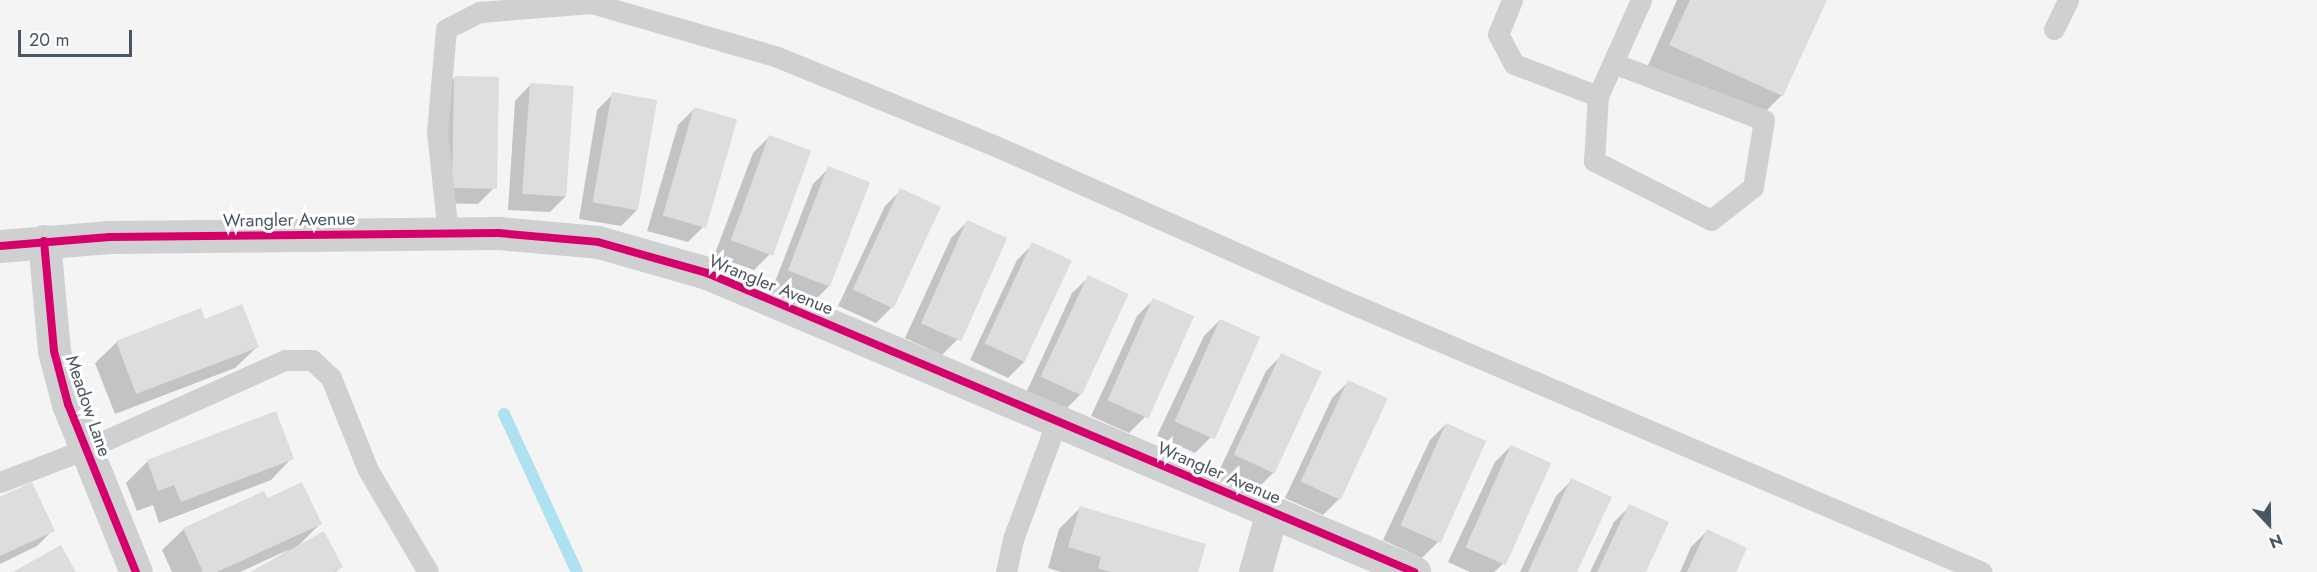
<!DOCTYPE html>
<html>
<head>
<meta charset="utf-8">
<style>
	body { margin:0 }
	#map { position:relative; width:2317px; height:572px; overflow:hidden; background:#f4f4f4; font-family:Jost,sans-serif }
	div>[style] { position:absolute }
	.shadow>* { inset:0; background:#0003 }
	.stream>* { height:12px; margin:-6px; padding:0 6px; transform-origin:6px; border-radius:6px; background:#aee2f0 }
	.building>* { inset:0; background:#ddddde; transform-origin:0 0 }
	.lane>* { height:21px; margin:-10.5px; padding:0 10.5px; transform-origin:10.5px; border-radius:10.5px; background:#ced0d2 }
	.street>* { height:33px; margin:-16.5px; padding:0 16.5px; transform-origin:16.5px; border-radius:16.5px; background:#ced0d2 }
	.cycleway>* { height:8px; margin:-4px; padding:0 4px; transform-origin:4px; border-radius:4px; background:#d6006c }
	span { translate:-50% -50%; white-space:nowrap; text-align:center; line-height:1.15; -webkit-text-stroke:6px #fff; paint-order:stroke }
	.street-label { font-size:18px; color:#4a5661 }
	.north { position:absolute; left:2239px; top:494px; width:60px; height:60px; -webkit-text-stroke:4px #fff; paint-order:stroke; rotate:158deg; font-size:16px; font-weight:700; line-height:24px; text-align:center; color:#4a5661 }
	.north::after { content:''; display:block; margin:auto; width:21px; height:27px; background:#4a5661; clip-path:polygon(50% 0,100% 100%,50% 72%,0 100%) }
	.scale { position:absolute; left:18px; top:30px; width:114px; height:27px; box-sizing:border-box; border:3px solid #4a5661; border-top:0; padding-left:8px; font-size:18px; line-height:21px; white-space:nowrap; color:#4a5661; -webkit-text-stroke:4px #fff; paint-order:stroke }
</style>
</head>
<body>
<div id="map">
	<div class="shadow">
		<i style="clip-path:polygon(1677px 0,1825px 0,1782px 95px,1757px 120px,1646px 70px)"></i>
		<i style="clip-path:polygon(455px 77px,494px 188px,478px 204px,435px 203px,439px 93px)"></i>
		<i style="clip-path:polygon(531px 84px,566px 196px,550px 212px,508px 210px,515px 101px)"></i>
		<i style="clip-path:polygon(613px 94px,637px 210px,621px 226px,579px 219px,597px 110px)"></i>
		<i style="clip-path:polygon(694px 109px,704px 226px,688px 242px,647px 231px,678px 125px)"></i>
		<i style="clip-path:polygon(769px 137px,770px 254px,754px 270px,714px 256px,753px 153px)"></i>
		<i style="clip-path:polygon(829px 168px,829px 286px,813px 302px,773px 287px,813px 184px)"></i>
		<i style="clip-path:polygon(901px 190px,892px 307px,876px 323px,838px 306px,885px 206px)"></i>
		<i style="clip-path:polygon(967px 222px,1005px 239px,958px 339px,942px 355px,905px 338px,951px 238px)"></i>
		<i style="clip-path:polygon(1033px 244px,1071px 261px,1024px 362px,1008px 378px,970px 360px,1017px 260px)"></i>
		<i style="clip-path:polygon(1089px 277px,1127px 294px,1080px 395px,1064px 411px,1026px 393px,1072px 293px)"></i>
		<i style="clip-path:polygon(1153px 300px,1145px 417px,1129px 433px,1091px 416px,1137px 316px)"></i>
		<i style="clip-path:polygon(1220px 320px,1211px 437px,1195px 453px,1157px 436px,1204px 336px)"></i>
		<i style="clip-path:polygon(204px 321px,257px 347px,235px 368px,115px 414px,95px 363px,117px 342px)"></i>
		<i style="clip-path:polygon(1282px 355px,1320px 373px,1273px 473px,1257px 489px,1219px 471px,1266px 371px)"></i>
		<i style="clip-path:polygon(1348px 382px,1386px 399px,1339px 499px,1323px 515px,1285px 498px,1332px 398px)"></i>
		<i style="clip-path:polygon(275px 413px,292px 458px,271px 480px,159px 523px,153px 505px,137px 511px,126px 483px,147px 462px)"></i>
		<i style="clip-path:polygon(1446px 424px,1438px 542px,1422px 558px,1383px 540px,1430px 440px)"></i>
		<i style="clip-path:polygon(1511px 446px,1503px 564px,1494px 572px,1470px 572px,1448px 562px,1495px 462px)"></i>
		<i style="clip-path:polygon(1572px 480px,1575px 572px,1520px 572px,1556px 496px)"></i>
		<i style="clip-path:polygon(0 498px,53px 530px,37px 546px,0 564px)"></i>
		<i style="clip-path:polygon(267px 500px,320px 524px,297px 547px,341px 567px,336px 572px,253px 572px,290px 549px,240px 572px,172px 572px,162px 550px,184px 529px)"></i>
		<i style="clip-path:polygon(1630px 506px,1645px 572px,1590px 572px,1614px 522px)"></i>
		<i style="clip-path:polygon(1081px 507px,1196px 572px,1061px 572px,1048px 568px,1059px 529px)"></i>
		<i style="clip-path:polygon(1707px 531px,1734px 572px,1680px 572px,1691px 547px)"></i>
	</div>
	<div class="stream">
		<i style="left:504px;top:414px;width:174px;rotate:65.2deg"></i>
	</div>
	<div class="building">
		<i style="clip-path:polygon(1690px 0,1827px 0,1783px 96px,1669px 45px)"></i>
		<i style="left:454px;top:76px;width:45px;height:112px;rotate:1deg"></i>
		<i style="left:530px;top:83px;width:44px;height:111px;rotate:4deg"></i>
		<i style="left:612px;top:92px;width:46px;height:112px;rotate:10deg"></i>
		<i style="left:694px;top:107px;width:45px;height:113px;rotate:16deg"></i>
		<i style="left:769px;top:135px;width:45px;height:112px;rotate:20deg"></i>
		<i style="left:828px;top:166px;width:45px;height:112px;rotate:21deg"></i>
		<i style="left:900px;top:188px;width:45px;height:112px;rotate:25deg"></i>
		<i style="left:967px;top:220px;width:44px;height:113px;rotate:24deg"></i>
		<i style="left:1032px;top:242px;width:44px;height:112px;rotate:25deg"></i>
		<i style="left:1088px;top:275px;width:45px;height:112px;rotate:25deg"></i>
		<i style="left:1153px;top:298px;width:45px;height:112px;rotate:24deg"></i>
		<i style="clip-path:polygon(242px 304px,259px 347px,136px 394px,116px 341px,201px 308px,205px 319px)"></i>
		<i style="left:1220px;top:319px;width:44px;height:112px;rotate:24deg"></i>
		<i style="left:1281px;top:353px;width:45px;height:112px;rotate:25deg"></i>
		<i style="left:1348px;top:380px;width:44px;height:112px;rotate:25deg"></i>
		<i style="clip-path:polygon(276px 411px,294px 459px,181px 502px,174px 485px,158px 491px,147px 460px)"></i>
		<i style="left:1446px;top:423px;width:44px;height:112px;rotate:24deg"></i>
		<i style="left:1511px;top:445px;width:44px;height:112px;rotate:24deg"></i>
		<i style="clip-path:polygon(1571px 478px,1612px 497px,1577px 572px,1528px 572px)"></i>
		<i style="clip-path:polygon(32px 482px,55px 531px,0 556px,0 497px)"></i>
		<i style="clip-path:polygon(302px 482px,322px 524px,217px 572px,203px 572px,183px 528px,264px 491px,268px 498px)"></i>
		<i style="clip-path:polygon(1629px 504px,1669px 522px,1646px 572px,1597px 572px)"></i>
		<i style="clip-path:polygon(1080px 506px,1206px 544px,1198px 572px,1110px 572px,1098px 568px,1101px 557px,1068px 547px)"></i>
		<i style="clip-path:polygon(1707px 529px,1747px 548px,1736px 572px,1687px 572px)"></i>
		<i style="clip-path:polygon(324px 531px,343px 567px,334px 572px,250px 572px)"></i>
		<i style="clip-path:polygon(61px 545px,76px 572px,13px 572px)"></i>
	</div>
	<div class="lane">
		<i style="left:1512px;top:0;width:37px;rotate:112deg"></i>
		<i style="left:1498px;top:34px;width:34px;rotate:62deg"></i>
		<i style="left:1514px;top:64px;width:90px;rotate:20.9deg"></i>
		<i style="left:2054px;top:29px;width:32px;rotate:-64deg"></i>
		<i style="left:1613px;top:63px;width:161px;rotate:20.7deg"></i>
		<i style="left:1764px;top:120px;width:68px;rotate:99.3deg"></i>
		<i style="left:1753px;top:187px;width:53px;rotate:141.8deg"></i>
		<i style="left:1711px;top:220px;width:131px;rotate:-153.2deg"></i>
		<i style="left:1594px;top:161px;width:65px;rotate:-86.5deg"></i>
		<i style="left:1598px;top:96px;width:105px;rotate:-65.9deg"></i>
		<i style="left:448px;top:233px;width:102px;rotate:-96.2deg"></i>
		<i style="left:437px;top:132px;width:103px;rotate:-85deg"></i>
		<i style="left:446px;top:29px;width:38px;rotate:-27deg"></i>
		<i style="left:480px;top:12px;width:111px;rotate:-4.6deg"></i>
		<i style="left:591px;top:3px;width:191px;rotate:16.1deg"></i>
		<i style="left:775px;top:56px;width:233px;rotate:22.2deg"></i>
		<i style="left:991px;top:144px;width:398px;rotate:23.9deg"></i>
		<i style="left:1355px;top:305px;width:681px;rotate:23.07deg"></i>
		<i style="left:0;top:482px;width:92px;rotate:-21deg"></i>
		<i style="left:86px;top:449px;width:218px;rotate:-24.1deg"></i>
		<i style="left:285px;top:360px;width:27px"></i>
		<i style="left:312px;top:360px;width:26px;rotate:43deg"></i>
		<i style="left:331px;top:378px;width:99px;rotate:68.1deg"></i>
		<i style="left:368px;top:470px;width:118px;rotate:59.5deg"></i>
		<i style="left:1006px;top:572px;width:34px;rotate:-78deg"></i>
		<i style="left:1013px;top:539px;width:126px;rotate:-69.6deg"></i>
	</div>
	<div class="street">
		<i style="left:44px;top:241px;width:110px;rotate:84.8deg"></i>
		<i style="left:54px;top:351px;width:55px;rotate:75.2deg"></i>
		<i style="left:68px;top:404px;width:181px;rotate:68deg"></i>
		<i style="left:0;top:246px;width:110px;rotate:-4.7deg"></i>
		<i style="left:110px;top:237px;width:388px;rotate:-0.6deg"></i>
		<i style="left:498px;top:233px;width:100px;rotate:5.1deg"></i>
		<i style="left:598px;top:242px;width:113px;rotate:15.9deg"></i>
		<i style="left:707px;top:273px;width:768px;rotate:22.92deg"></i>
		<i style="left:1255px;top:572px;width:62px;rotate:-74.2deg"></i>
	</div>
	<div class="cycleway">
		<i style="left:44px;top:241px;width:110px;rotate:84.8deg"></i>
		<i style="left:54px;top:351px;width:55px;rotate:75.2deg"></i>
		<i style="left:68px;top:404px;width:181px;rotate:68deg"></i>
		<i style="left:0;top:246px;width:110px;rotate:-4.7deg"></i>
		<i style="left:110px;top:237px;width:388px;rotate:-0.6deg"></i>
		<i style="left:498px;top:233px;width:100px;rotate:5.1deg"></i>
		<i style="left:598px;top:242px;width:113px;rotate:15.9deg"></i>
		<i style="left:707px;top:273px;width:768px;rotate:22.92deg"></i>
	</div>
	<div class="street-label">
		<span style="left:289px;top:220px;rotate:-1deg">Wrangler Avenue</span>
		<span style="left:771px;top:285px;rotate:22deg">Wrangler Avenue</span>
		<span style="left:88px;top:406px;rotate:71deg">Meadow Lane</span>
		<span style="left:1219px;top:473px;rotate:23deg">Wrangler Avenue</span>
	</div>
	<div class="north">N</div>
	<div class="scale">20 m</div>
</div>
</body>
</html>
